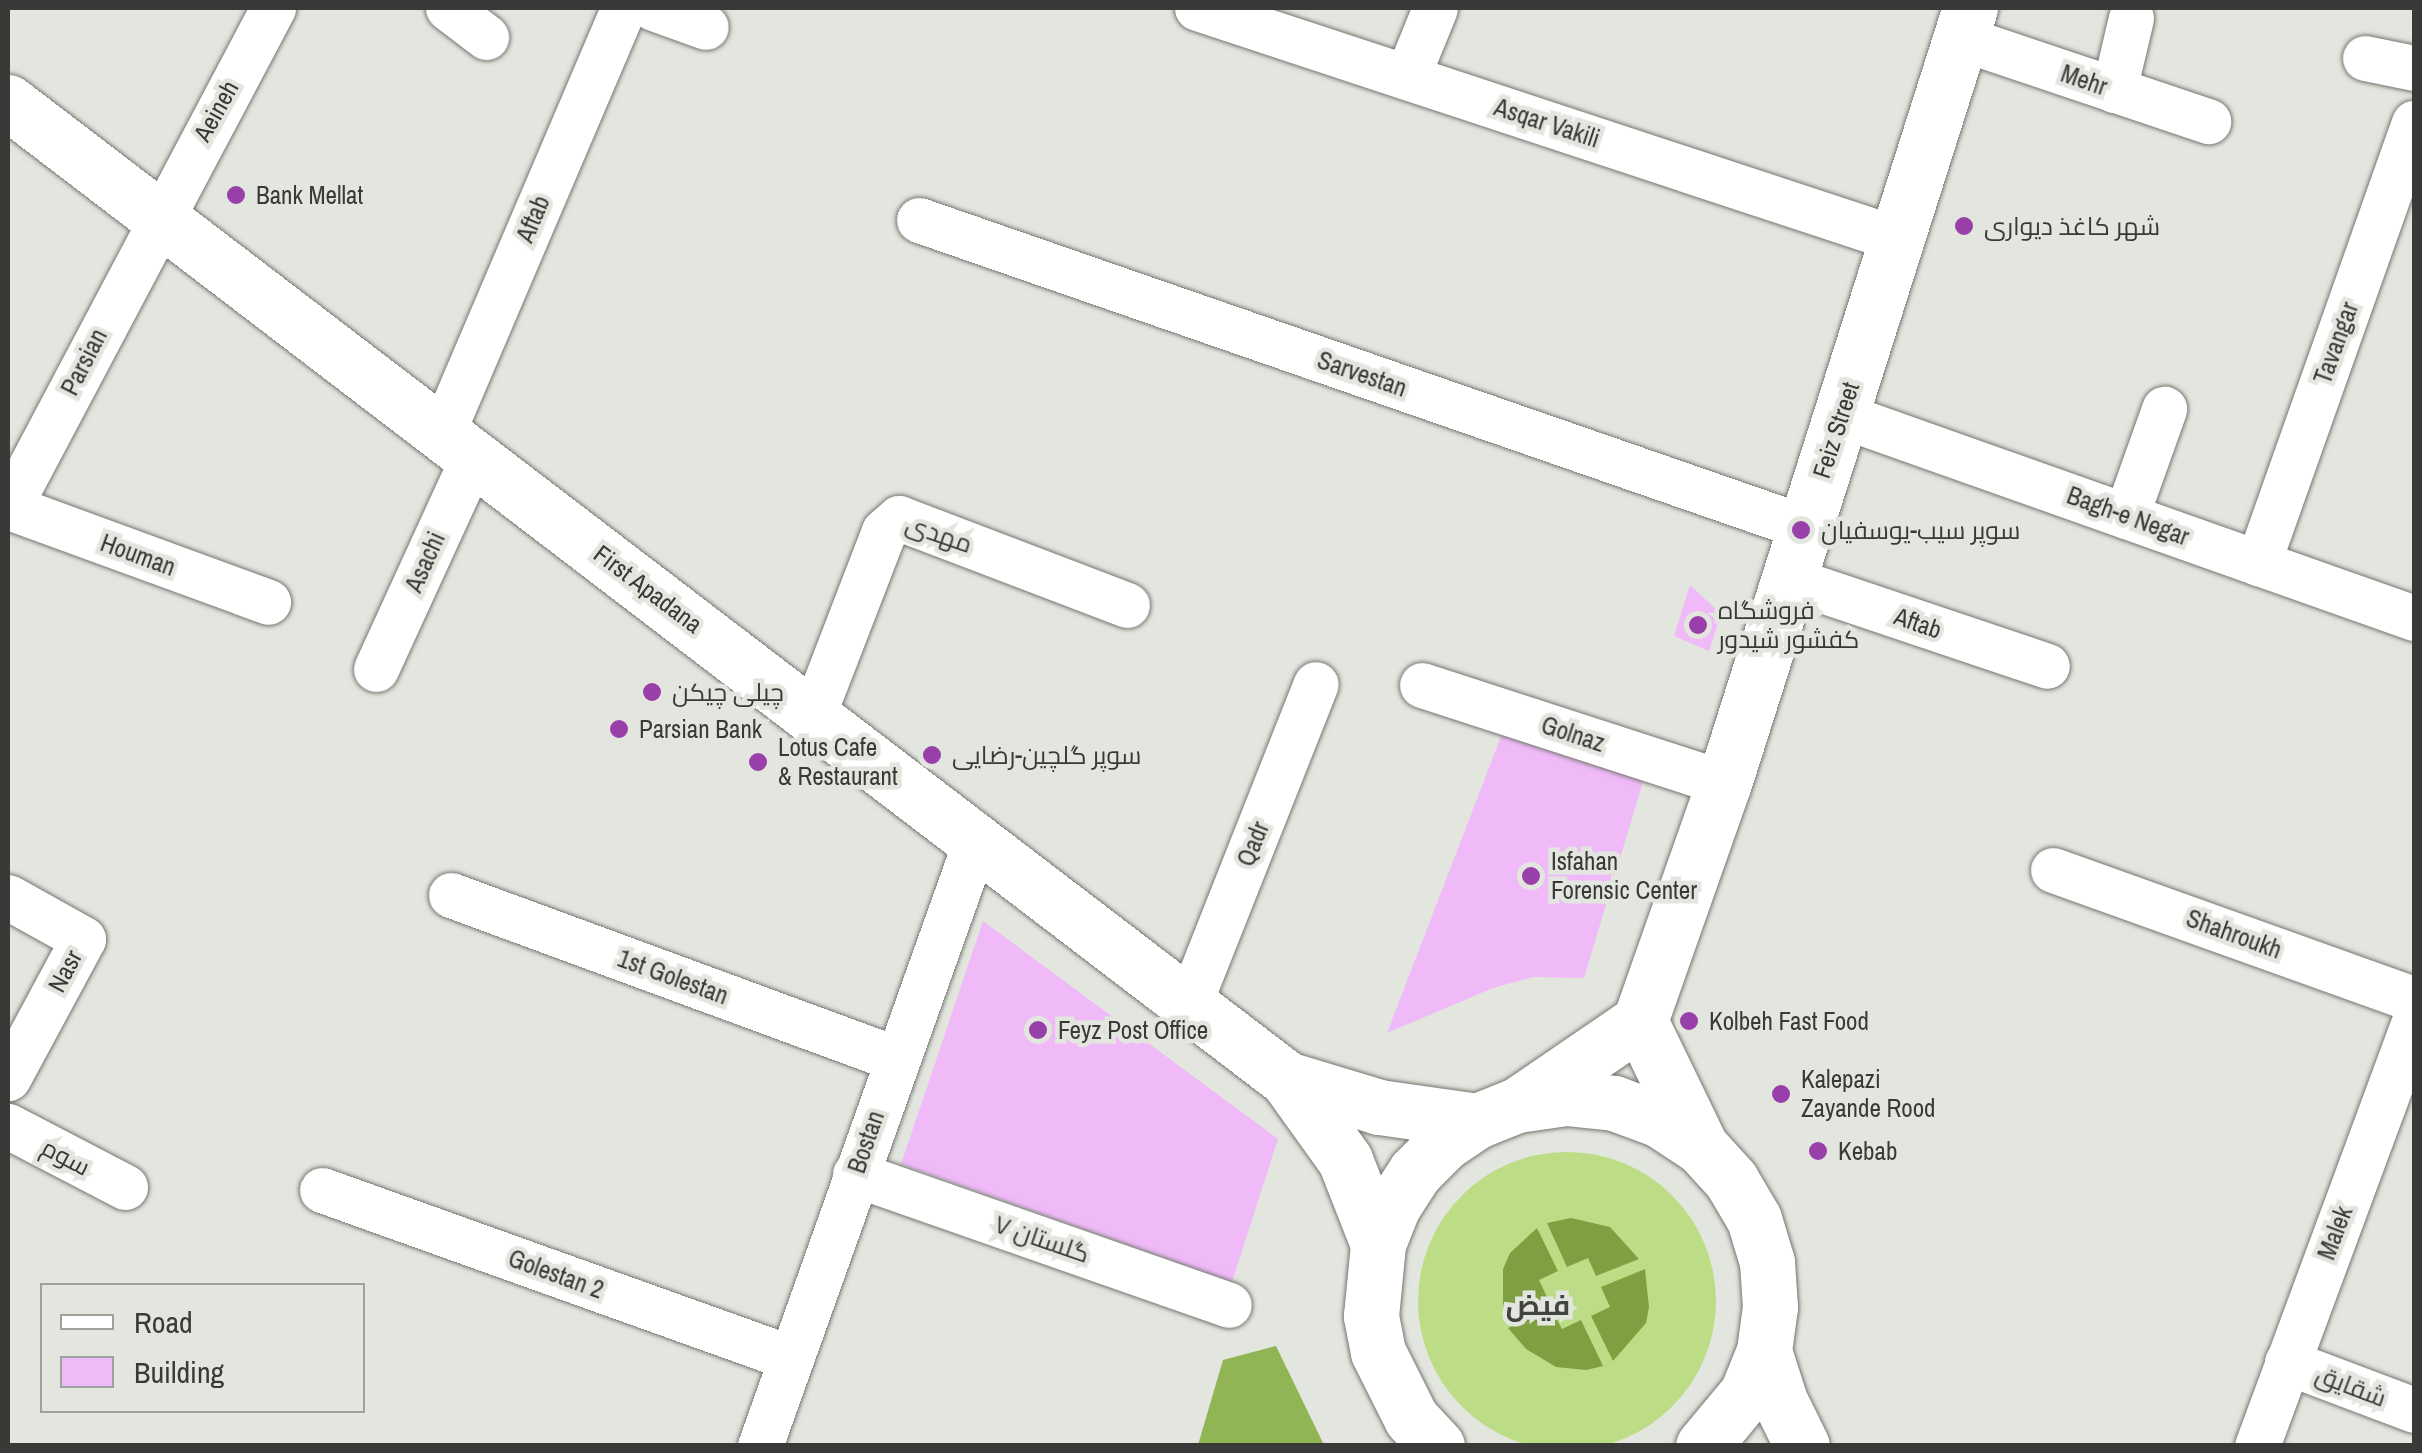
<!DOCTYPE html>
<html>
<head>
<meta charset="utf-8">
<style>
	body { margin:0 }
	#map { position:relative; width:2422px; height:1453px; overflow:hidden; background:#e3e6df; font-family:"Archivo Narrow",Cairo,sans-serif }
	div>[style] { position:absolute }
	.green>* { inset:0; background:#bcdd85 }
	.round { border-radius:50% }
	.forest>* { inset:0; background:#91b454 }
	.water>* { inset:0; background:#7fa040 }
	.building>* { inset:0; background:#f0baf9 }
	.roads { filter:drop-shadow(0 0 2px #747770) drop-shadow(0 0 2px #747770) }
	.minor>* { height:45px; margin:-22.5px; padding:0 22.5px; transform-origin:22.5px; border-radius:22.5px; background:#fff }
	.major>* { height:55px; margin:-27.5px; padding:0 27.5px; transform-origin:27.5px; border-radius:27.5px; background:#fff }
	.dots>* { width:28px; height:28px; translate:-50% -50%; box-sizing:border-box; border:5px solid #e3e6df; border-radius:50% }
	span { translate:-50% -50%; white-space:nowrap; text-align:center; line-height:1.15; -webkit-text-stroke:9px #e3e6df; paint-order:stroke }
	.street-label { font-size:25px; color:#393a37 }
	.poi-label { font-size:25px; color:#393a37 }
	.left { translate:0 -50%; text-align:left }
	.neighbourhood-label { font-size:28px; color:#42453f; font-weight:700 }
	.frame { position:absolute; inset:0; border:10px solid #393a37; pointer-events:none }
	.legend { position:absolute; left:40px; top:1283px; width:325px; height:130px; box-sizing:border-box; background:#e3e6df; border:2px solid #9fa19c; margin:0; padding:12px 18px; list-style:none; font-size:30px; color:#393a37 }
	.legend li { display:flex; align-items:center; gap:20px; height:50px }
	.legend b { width:50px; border:2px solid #9fa19c }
</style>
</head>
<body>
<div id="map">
	<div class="green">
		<i class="round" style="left:1418px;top:1152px;width:298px;height:298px"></i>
	</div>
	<div class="forest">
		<i style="clip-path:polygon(1276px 1346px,1324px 1445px,1198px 1445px,1223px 1360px)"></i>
	</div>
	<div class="water">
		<i style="clip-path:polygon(1571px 1218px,1610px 1227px,1639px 1259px,1596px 1276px,1588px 1258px,1567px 1267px,1547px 1223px)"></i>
		<i style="clip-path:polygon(1537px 1228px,1558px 1271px,1539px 1280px,1547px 1297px,1503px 1317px,1503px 1269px,1510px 1253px)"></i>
		<i style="clip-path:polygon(1645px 1269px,1649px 1307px,1646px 1323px,1613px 1361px,1591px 1316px,1610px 1307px,1601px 1287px)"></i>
		<i style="clip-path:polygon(1551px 1308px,1562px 1329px,1581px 1320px,1603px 1366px,1586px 1370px,1556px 1367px,1526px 1349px,1508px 1328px)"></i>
	</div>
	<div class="building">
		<i style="clip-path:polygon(1690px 585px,1721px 614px,1709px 651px,1674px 636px)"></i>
		<i style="clip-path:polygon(1502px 734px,1645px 775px,1584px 978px,1533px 977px,1493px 988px,1387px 1033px)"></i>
		<i style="clip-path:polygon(983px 921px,1278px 1139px,1232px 1282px,901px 1164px)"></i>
	</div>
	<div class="roads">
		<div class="minor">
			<i style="left:448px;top:8px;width:48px;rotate:37.3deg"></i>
			<i style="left:653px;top:8px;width:56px;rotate:19.7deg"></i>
			<i style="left:1197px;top:8px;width:737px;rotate:18.26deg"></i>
			<i style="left:1961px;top:38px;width:261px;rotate:18.6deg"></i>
			<i style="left:2365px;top:58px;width:50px;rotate:11.5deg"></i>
			<i style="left:1407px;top:77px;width:74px;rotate:-67.9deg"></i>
			<i style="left:2114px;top:90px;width:74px;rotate:-76.7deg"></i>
			<i style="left:919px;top:220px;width:937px;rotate:19.13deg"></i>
			<i style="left:1841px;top:415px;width:608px;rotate:19.51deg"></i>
			<i style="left:443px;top:431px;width:460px;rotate:-66.9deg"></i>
			<i style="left:9px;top:507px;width:276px;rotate:20.1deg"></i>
			<i style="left:8px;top:509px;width:567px;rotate:-62.12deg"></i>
			<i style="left:2126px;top:516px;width:114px;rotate:-70.4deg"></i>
			<i style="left:2258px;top:563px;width:467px;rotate:-70.5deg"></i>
			<i style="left:1789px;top:579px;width:272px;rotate:18.6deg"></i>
			<i style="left:376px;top:669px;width:235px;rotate:-65.4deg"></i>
			<i style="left:1422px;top:685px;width:318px;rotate:18deg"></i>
			<i style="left:813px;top:715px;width:197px;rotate:-68.9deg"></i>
			<i style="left:884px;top:531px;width:20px;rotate:-41deg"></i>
			<i style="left:899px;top:518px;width:244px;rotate:20.9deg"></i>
			<i style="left:2053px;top:870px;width:383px;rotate:19.7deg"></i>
			<i style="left:451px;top:895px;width:474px;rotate:20.2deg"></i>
			<i style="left:8px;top:897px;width:86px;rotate:29.2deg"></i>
			<i style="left:83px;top:939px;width:158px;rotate:118.3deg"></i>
			<i style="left:1189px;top:1004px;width:344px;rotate:-68.4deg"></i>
			<i style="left:8px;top:1126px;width:132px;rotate:27.5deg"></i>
			<i style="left:855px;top:1174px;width:396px;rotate:19.3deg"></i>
			<i style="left:322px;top:1190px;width:497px;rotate:19.7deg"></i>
			<i style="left:2287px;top:1362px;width:136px;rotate:20.7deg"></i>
			<i style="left:760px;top:1446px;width:643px;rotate:-70.38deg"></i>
			<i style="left:2257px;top:1446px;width:452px;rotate:-69.7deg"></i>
		</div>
		<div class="major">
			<i style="left:8px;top:102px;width:1609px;rotate:37.38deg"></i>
			<i style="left:1287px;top:1079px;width:100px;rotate:54.4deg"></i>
			<i style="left:1345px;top:1160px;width:90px;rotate:68.6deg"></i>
			<i style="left:1640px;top:1021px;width:252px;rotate:-70.6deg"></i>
			<i style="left:1724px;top:783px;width:813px;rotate:-72.39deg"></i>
			<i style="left:1640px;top:1021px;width:140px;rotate:64.2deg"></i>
			<i style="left:1287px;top:1079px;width:96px;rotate:16.9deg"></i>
			<i style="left:1379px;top:1107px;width:99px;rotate:8.1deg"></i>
			<i style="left:1519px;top:1104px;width:147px;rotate:-34.4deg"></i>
			<i style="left:1764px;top:1351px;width:52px;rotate:72.3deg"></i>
			<i style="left:1780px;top:1401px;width:50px;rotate:63.9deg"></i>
			<i style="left:1437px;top:1446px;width:38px;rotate:-133deg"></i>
			<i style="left:1411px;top:1418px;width:74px;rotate:-116.6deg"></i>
			<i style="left:1378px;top:1352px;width:37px;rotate:-101deg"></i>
			<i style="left:1371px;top:1316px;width:72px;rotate:-84.4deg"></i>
			<i style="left:1378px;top:1244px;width:41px;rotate:-68.5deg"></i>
			<i style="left:1393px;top:1206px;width:40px;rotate:-57.1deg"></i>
			<i style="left:1415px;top:1172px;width:41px;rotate:-45deg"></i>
			<i style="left:1444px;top:1143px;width:40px;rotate:-34deg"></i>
			<i style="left:1477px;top:1121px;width:43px;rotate:-21.8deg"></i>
			<i style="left:1517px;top:1105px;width:49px;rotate:-8.1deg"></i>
			<i style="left:1566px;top:1098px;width:48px;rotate:5.9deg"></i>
			<i style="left:1614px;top:1103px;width:49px;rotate:20.3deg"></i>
			<i style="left:1660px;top:1120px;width:49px;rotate:33.4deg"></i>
			<i style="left:1701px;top:1147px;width:45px;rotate:47.7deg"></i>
			<i style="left:1731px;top:1180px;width:45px;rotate:59.5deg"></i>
			<i style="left:1754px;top:1219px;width:45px;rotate:73.2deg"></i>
			<i style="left:1767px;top:1262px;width:45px;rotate:86.2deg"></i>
			<i style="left:1770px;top:1307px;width:44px;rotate:97.8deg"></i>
			<i style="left:1764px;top:1351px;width:45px;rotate:112deg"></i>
			<i style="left:1747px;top:1393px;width:69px;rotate:129.7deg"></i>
		</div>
	</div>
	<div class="dots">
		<i style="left:236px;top:195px;background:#993faa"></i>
		<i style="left:1964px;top:226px;background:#993faa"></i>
		<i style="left:1801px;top:530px;background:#993faa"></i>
		<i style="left:1698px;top:625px;background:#993faa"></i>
		<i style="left:652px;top:692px;background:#993faa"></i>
		<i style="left:619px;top:729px;background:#993faa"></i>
		<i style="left:932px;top:755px;background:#993faa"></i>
		<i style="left:758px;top:762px;background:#993faa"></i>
		<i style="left:1531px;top:876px;background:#993faa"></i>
		<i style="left:1689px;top:1021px;background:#993faa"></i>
		<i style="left:1038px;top:1030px;background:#993faa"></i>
		<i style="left:1781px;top:1094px;background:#993faa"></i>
		<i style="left:1818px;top:1151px;background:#993faa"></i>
	</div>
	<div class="street-label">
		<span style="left:2084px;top:80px;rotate:19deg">Mehr</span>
		<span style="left:216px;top:111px;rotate:-61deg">Aeineh</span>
		<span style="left:1547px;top:123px;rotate:18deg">Asqar Vakili</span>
		<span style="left:533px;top:219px;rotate:-67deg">Aftab</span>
		<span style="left:2336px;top:343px;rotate:-70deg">Tavangar</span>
		<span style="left:84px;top:362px;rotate:-63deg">Parsian</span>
		<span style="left:1362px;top:374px;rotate:19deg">Sarvestan</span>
		<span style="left:1836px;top:430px;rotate:-72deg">Feiz Street</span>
		<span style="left:2128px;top:516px;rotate:20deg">Bagh-e Negar</span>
		<span style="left:939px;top:534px;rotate:19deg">مهدی</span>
		<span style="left:138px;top:555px;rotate:20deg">Houman</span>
		<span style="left:425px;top:562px;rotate:-66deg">Asachi</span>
		<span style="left:648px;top:589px;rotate:37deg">First Apadana</span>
		<span style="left:1918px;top:623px;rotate:19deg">Aftab</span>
		<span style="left:1573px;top:734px;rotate:18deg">Golnaz</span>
		<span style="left:1253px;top:844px;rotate:-68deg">Qadr</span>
		<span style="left:2234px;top:934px;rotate:20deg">Shahroukh</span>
		<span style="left:65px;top:971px;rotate:-62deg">Nasr</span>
		<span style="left:673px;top:977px;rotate:20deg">1st Golestan</span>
		<span style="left:866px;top:1142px;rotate:-71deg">Bostan</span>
		<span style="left:66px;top:1157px;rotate:28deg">سوم</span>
		<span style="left:2335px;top:1233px;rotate:-69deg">Malek</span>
		<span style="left:1042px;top:1239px;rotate:19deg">گلستان ۷</span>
		<span style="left:556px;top:1274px;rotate:20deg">Golestan 2</span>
		<span style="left:2351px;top:1386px;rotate:21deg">شقایق</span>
	</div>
	<div class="poi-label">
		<span class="left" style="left:256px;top:195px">Bank Mellat</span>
		<span class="left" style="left:1984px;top:226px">شهر کاغذ دیواری</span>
		<span class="left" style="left:1821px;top:530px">سوپر سیب-یوسفیان</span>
		<span class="left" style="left:1718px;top:625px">فروشگاه<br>کفشور شیدور</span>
		<span class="left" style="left:672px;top:692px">چیلی چیکن</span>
		<span class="left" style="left:639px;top:729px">Parsian Bank</span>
		<span class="left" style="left:778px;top:762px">Lotus Cafe<br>&amp; Restaurant</span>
		<span class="left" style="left:952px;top:755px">سوپر گلچین-رضایی</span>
		<span class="left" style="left:1551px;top:876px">Isfahan<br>Forensic Center</span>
		<span class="left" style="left:1709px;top:1021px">Kolbeh Fast Food</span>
		<span class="left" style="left:1058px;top:1030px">Feyz Post Office</span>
		<span class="left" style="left:1801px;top:1094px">Kalepazi<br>Zayande Rood</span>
		<span class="left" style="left:1838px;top:1151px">Kebab</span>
	</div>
	<div class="neighbourhood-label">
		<span style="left:1538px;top:1305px">فیض</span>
	</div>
	<div class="frame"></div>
	<ul class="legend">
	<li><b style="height:12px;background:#fff"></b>Road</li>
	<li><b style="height:28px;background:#f0baf9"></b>Building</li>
	</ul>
</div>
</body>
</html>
